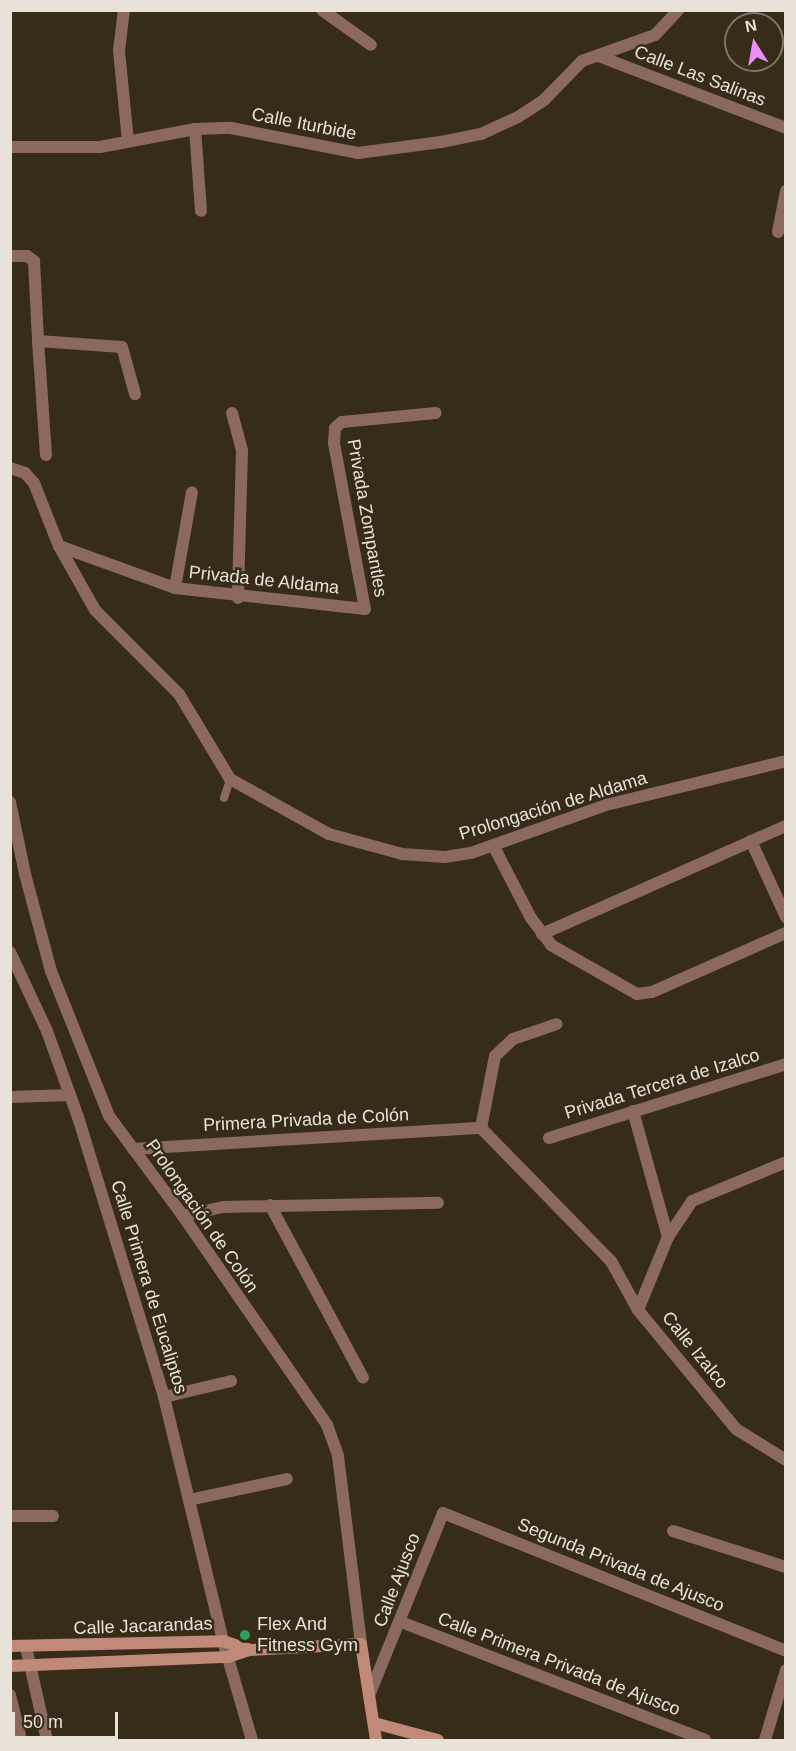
<!DOCTYPE html>
<html>
<head>
<meta charset="utf-8">
<style>
	body { margin:0 }
	#map { position:relative; width:796px; height:1751px; overflow:hidden; background:#372c19; font-family:Arial,sans-serif }
	div>[style] { position:absolute }
	.lane>* { height:8px; margin:-4px; padding:0 4px; transform-origin:4px; border-radius:4px; background:#8c695e }
	.street>* { height:12px; margin:-6px; padding:0 6px; transform-origin:6px; border-radius:6px; background:#8c695e }
	.secondary>* { height:12px; margin:-6px; padding:0 6px; transform-origin:6px; border-radius:6px; background:#c18a78 }
	.dots>* { width:16px; height:16px; translate:-50% -50%; box-sizing:border-box; border:3px solid #372c19; border-radius:50% }
	span { translate:-50% -50%; white-space:nowrap; text-align:center; line-height:1.15; -webkit-text-stroke:5px #372c19; paint-order:stroke }
	.street-label { font-size:18px; color:#e9e2d6 }
	.poi-label { font-size:18px; color:#e9e2d6 }
	.left { translate:0 -50%; text-align:left }
	.frame { position:absolute; inset:0; border:12px solid #e9e2d6; pointer-events:none }
	.north { position:absolute; left:724px; top:12px; width:60px; height:60px; box-sizing:border-box; background:#372c19; border:2px solid #7e7565; border-radius:50%; rotate:349deg; font-size:16px; font-weight:700; line-height:24px; text-align:center; color:#e9e2d6 }
	.north::after { content:''; display:block; margin:auto; width:21px; height:27px; background:#ea8dfd; clip-path:polygon(50% 0,100% 100%,50% 72%,0 100%) }
	.scale { position:absolute; left:12px; top:1712px; width:106px; height:27px; box-sizing:border-box; border:3px solid #e9e2d6; border-top:0; padding-left:8px; font-size:18px; line-height:21px; white-space:nowrap; color:#e9e2d6; -webkit-text-stroke:4px #372c19; paint-order:stroke }
</style>
</head>
<body>
<div id="map">
	<div class="lane">
		<i style="left:224px;top:798px;width:20px;rotate:-72deg"></i>
	</div>
	<div class="street">
		<i style="left:124px;top:10px;width:41px;rotate:97deg"></i>
		<i style="left:119px;top:51px;width:90px;rotate:84.3deg"></i>
		<i style="left:322px;top:10px;width:60px;rotate:35.5deg"></i>
		<i style="left:601px;top:57px;width:198px;rotate:21deg"></i>
		<i style="left:195px;top:129px;width:82px;rotate:85.8deg"></i>
		<i style="left:10px;top:147px;width:90px"></i>
		<i style="left:100px;top:147px;width:97px;rotate:-10.7deg"></i>
		<i style="left:195px;top:129px;width:36px;rotate:-2deg"></i>
		<i style="left:231px;top:128px;width:129px;rotate:11.1deg"></i>
		<i style="left:358px;top:153px;width:84px;rotate:-7.5deg"></i>
		<i style="left:441px;top:142px;width:41px;rotate:-11.3deg"></i>
		<i style="left:481px;top:134px;width:41px;rotate:-24.7deg"></i>
		<i style="left:518px;top:117px;width:31px;rotate:-33deg"></i>
		<i style="left:544px;top:100px;width:54px;rotate:-45.7deg"></i>
		<i style="left:582px;top:61px;width:77px;rotate:-19.6deg"></i>
		<i style="left:655px;top:35px;width:34px;rotate:-47deg"></i>
		<i style="left:778px;top:232px;width:42px;rotate:-79deg"></i>
		<i style="left:10px;top:256px;width:17px"></i>
		<i style="left:27px;top:256px;width:9px;rotate:36deg"></i>
		<i style="left:34px;top:261px;width:80px;rotate:87.1deg"></i>
		<i style="left:232px;top:413px;width:39px;rotate:75deg"></i>
		<i style="left:242px;top:451px;width:147px;rotate:91.6deg"></i>
		<i style="left:46px;top:455px;width:114px;rotate:-94deg"></i>
		<i style="left:38px;top:341px;width:84px;rotate:4.1deg"></i>
		<i style="left:122px;top:347px;width:49px;rotate:74.5deg"></i>
		<i style="left:10px;top:468px;width:16px;rotate:18deg"></i>
		<i style="left:25px;top:473px;width:13px;rotate:48deg"></i>
		<i style="left:34px;top:483px;width:68px;rotate:68.4deg"></i>
		<i style="left:59px;top:546px;width:73px;rotate:60.6deg"></i>
		<i style="left:95px;top:610px;width:119px;rotate:45deg"></i>
		<i style="left:179px;top:694px;width:99px;rotate:59deg"></i>
		<i style="left:230px;top:779px;width:113px;rotate:29.1deg"></i>
		<i style="left:329px;top:834px;width:76px;rotate:15.3deg"></i>
		<i style="left:402px;top:854px;width:43px;rotate:4deg"></i>
		<i style="left:445px;top:857px;width:26px;rotate:-9deg"></i>
		<i style="left:471px;top:853px;width:143px;rotate:-19.6deg"></i>
		<i style="left:606px;top:805px;width:185px;rotate:-13.7deg"></i>
		<i style="left:59px;top:546px;width:123px;rotate:19.9deg"></i>
		<i style="left:175px;top:588px;width:191px;rotate:6.3deg"></i>
		<i style="left:365px;top:609px;width:169px;rotate:-100.6deg"></i>
		<i style="left:334px;top:443px;width:15px;rotate:-86deg"></i>
		<i style="left:335px;top:428px;width:9px;rotate:-41deg"></i>
		<i style="left:342px;top:422px;width:94px;rotate:-5.5deg"></i>
		<i style="left:175px;top:588px;width:97px;rotate:-80deg"></i>
		<i style="left:10px;top:802px;width:74px;rotate:78.2deg"></i>
		<i style="left:25px;top:874px;width:100px;rotate:75deg"></i>
		<i style="left:51px;top:971px;width:156px;rotate:68.2deg"></i>
		<i style="left:109px;top:1116px;width:124px;rotate:53.5deg"></i>
		<i style="left:183px;top:1216px;width:254px;rotate:55.4deg"></i>
		<i style="left:327px;top:1425px;width:33px;rotate:70deg"></i>
		<i style="left:338px;top:1456px;width:189px;rotate:83deg"></i>
		<i style="left:751px;top:841px;width:84px;rotate:65.3deg"></i>
		<i style="left:494px;top:847px;width:80px;rotate:62.5deg"></i>
		<i style="left:531px;top:918px;width:34px;rotate:53deg"></i>
		<i style="left:551px;top:945px;width:99px;rotate:29.7deg"></i>
		<i style="left:637px;top:994px;width:15px;rotate:-8deg"></i>
		<i style="left:652px;top:992px;width:146px;rotate:-23.8deg"></i>
		<i style="left:542px;top:934px;width:267px;rotate:-23.9deg"></i>
		<i style="left:10px;top:952px;width:87px;rotate:64.9deg"></i>
		<i style="left:47px;top:1031px;width:91px;rotate:70.2deg"></i>
		<i style="left:78px;top:1117px;width:293px;rotate:72.9deg"></i>
		<i style="left:164px;top:1397px;width:251px;rotate:76.4deg"></i>
		<i style="left:223px;top:1641px;width:103px;rotate:73.7deg"></i>
		<i style="left:10px;top:1097px;width:60px;rotate:-1.9deg"></i>
		<i style="left:633px;top:1111px;width:131px;rotate:74.5deg"></i>
		<i style="left:481px;top:1128px;width:186px;rotate:45.7deg"></i>
		<i style="left:611px;top:1261px;width:56px;rotate:61.1deg"></i>
		<i style="left:638px;top:1310px;width:154px;rotate:50.5deg"></i>
		<i style="left:736px;top:1429px;width:59px;rotate:31.8deg"></i>
		<i style="left:481px;top:1128px;width:73px;rotate:-79deg"></i>
		<i style="left:495px;top:1056px;width:25px;rotate:-43deg"></i>
		<i style="left:513px;top:1039px;width:46px;rotate:-18.8deg"></i>
		<i style="left:549px;top:1138px;width:248px;rotate:-17.3deg"></i>
		<i style="left:133px;top:1149px;width:349px;rotate:-3.5deg"></i>
		<i style="left:270px;top:1205px;width:196px;rotate:61.7deg"></i>
		<i style="left:183px;top:1216px;width:41px;rotate:-12.7deg"></i>
		<i style="left:223px;top:1207px;width:215px;rotate:-1.1deg"></i>
		<i style="left:638px;top:1310px;width:79px;rotate:-67.7deg"></i>
		<i style="left:668px;top:1237px;width:43px;rotate:-56.3deg"></i>
		<i style="left:692px;top:1201px;width:102px;rotate:-22.5deg"></i>
		<i style="left:164px;top:1397px;width:69px;rotate:-13.4deg"></i>
		<i style="left:189px;top:1500px;width:100px;rotate:-12.1deg"></i>
		<i style="left:10px;top:1516px;width:43px"></i>
		<i style="left:673px;top:1531px;width:119px;rotate:17.7deg"></i>
		<i style="left:401px;top:1622px;width:326px;rotate:21.2deg"></i>
		<i style="left:26px;top:1647px;width:95px;rotate:77.3deg"></i>
		<i style="left:370px;top:1693px;width:194px;rotate:-67.9deg"></i>
		<i style="left:443px;top:1513px;width:370px;rotate:21.9deg"></i>
		<i style="left:10px;top:1695px;width:46px;rotate:76.3deg"></i>
		<i style="left:765px;top:1740px;width:73px;rotate:-73.3deg"></i>
	</div>
	<div class="secondary">
		<i style="left:10px;top:1646px;width:213px;rotate:-1.3deg"></i>
		<i style="left:223px;top:1641px;width:28px;rotate:18deg"></i>
		<i style="left:10px;top:1666px;width:218px;rotate:-2.4deg"></i>
		<i style="left:228px;top:1657px;width:23px;rotate:-18deg"></i>
		<i style="left:250px;top:1650px;width:111px;rotate:-3.1deg"></i>
		<i style="left:361px;top:1644px;width:97px;rotate:81.1deg"></i>
		<i style="left:374px;top:1723px;width:66px;rotate:14.9deg"></i>
	</div>
	<div class="dots">
		<i style="left:245px;top:1635px;background:#2e9e5b"></i>
	</div>
	<div class="street-label">
		<span style="left:700px;top:76px;rotate:21deg">Calle Las Salinas</span>
		<span style="left:304px;top:124px;rotate:11deg">Calle Iturbide</span>
		<span style="left:367px;top:518px;rotate:80deg">Privada Zompantles</span>
		<span style="left:264px;top:580px;rotate:6deg">Privada de Aldama</span>
		<span style="left:553px;top:806px;rotate:-17deg">Prolongación de Aldama</span>
		<span style="left:662px;top:1084px;rotate:-17deg">Privada Tercera de Izalco</span>
		<span style="left:306px;top:1120px;rotate:-3deg">Primera Privada de Colón</span>
		<span style="left:202px;top:1216px;rotate:55deg">Prolongación de Colón</span>
		<span style="left:149px;top:1287px;rotate:73deg">Calle Primera de Eucaliptos</span>
		<span style="left:695px;top:1350px;rotate:51deg">Calle Izalco</span>
		<span style="left:621px;top:1565px;rotate:22deg">Segunda Privada de Ajusco</span>
		<span style="left:397px;top:1580px;rotate:-69deg">Calle Ajusco</span>
		<span style="left:143px;top:1626px;rotate:-2deg">Calle Jacarandas</span>
		<span style="left:559px;top:1664px;rotate:21deg">Calle Primera Privada de Ajusco</span>
	</div>
	<div class="poi-label">
		<span class="left" style="left:257px;top:1635px">Flex And<br>Fitness Gym</span>
	</div>
	<div class="frame"></div>
	<div class="north">N</div>
	<div class="scale">50 m</div>
</div>
</body>
</html>
